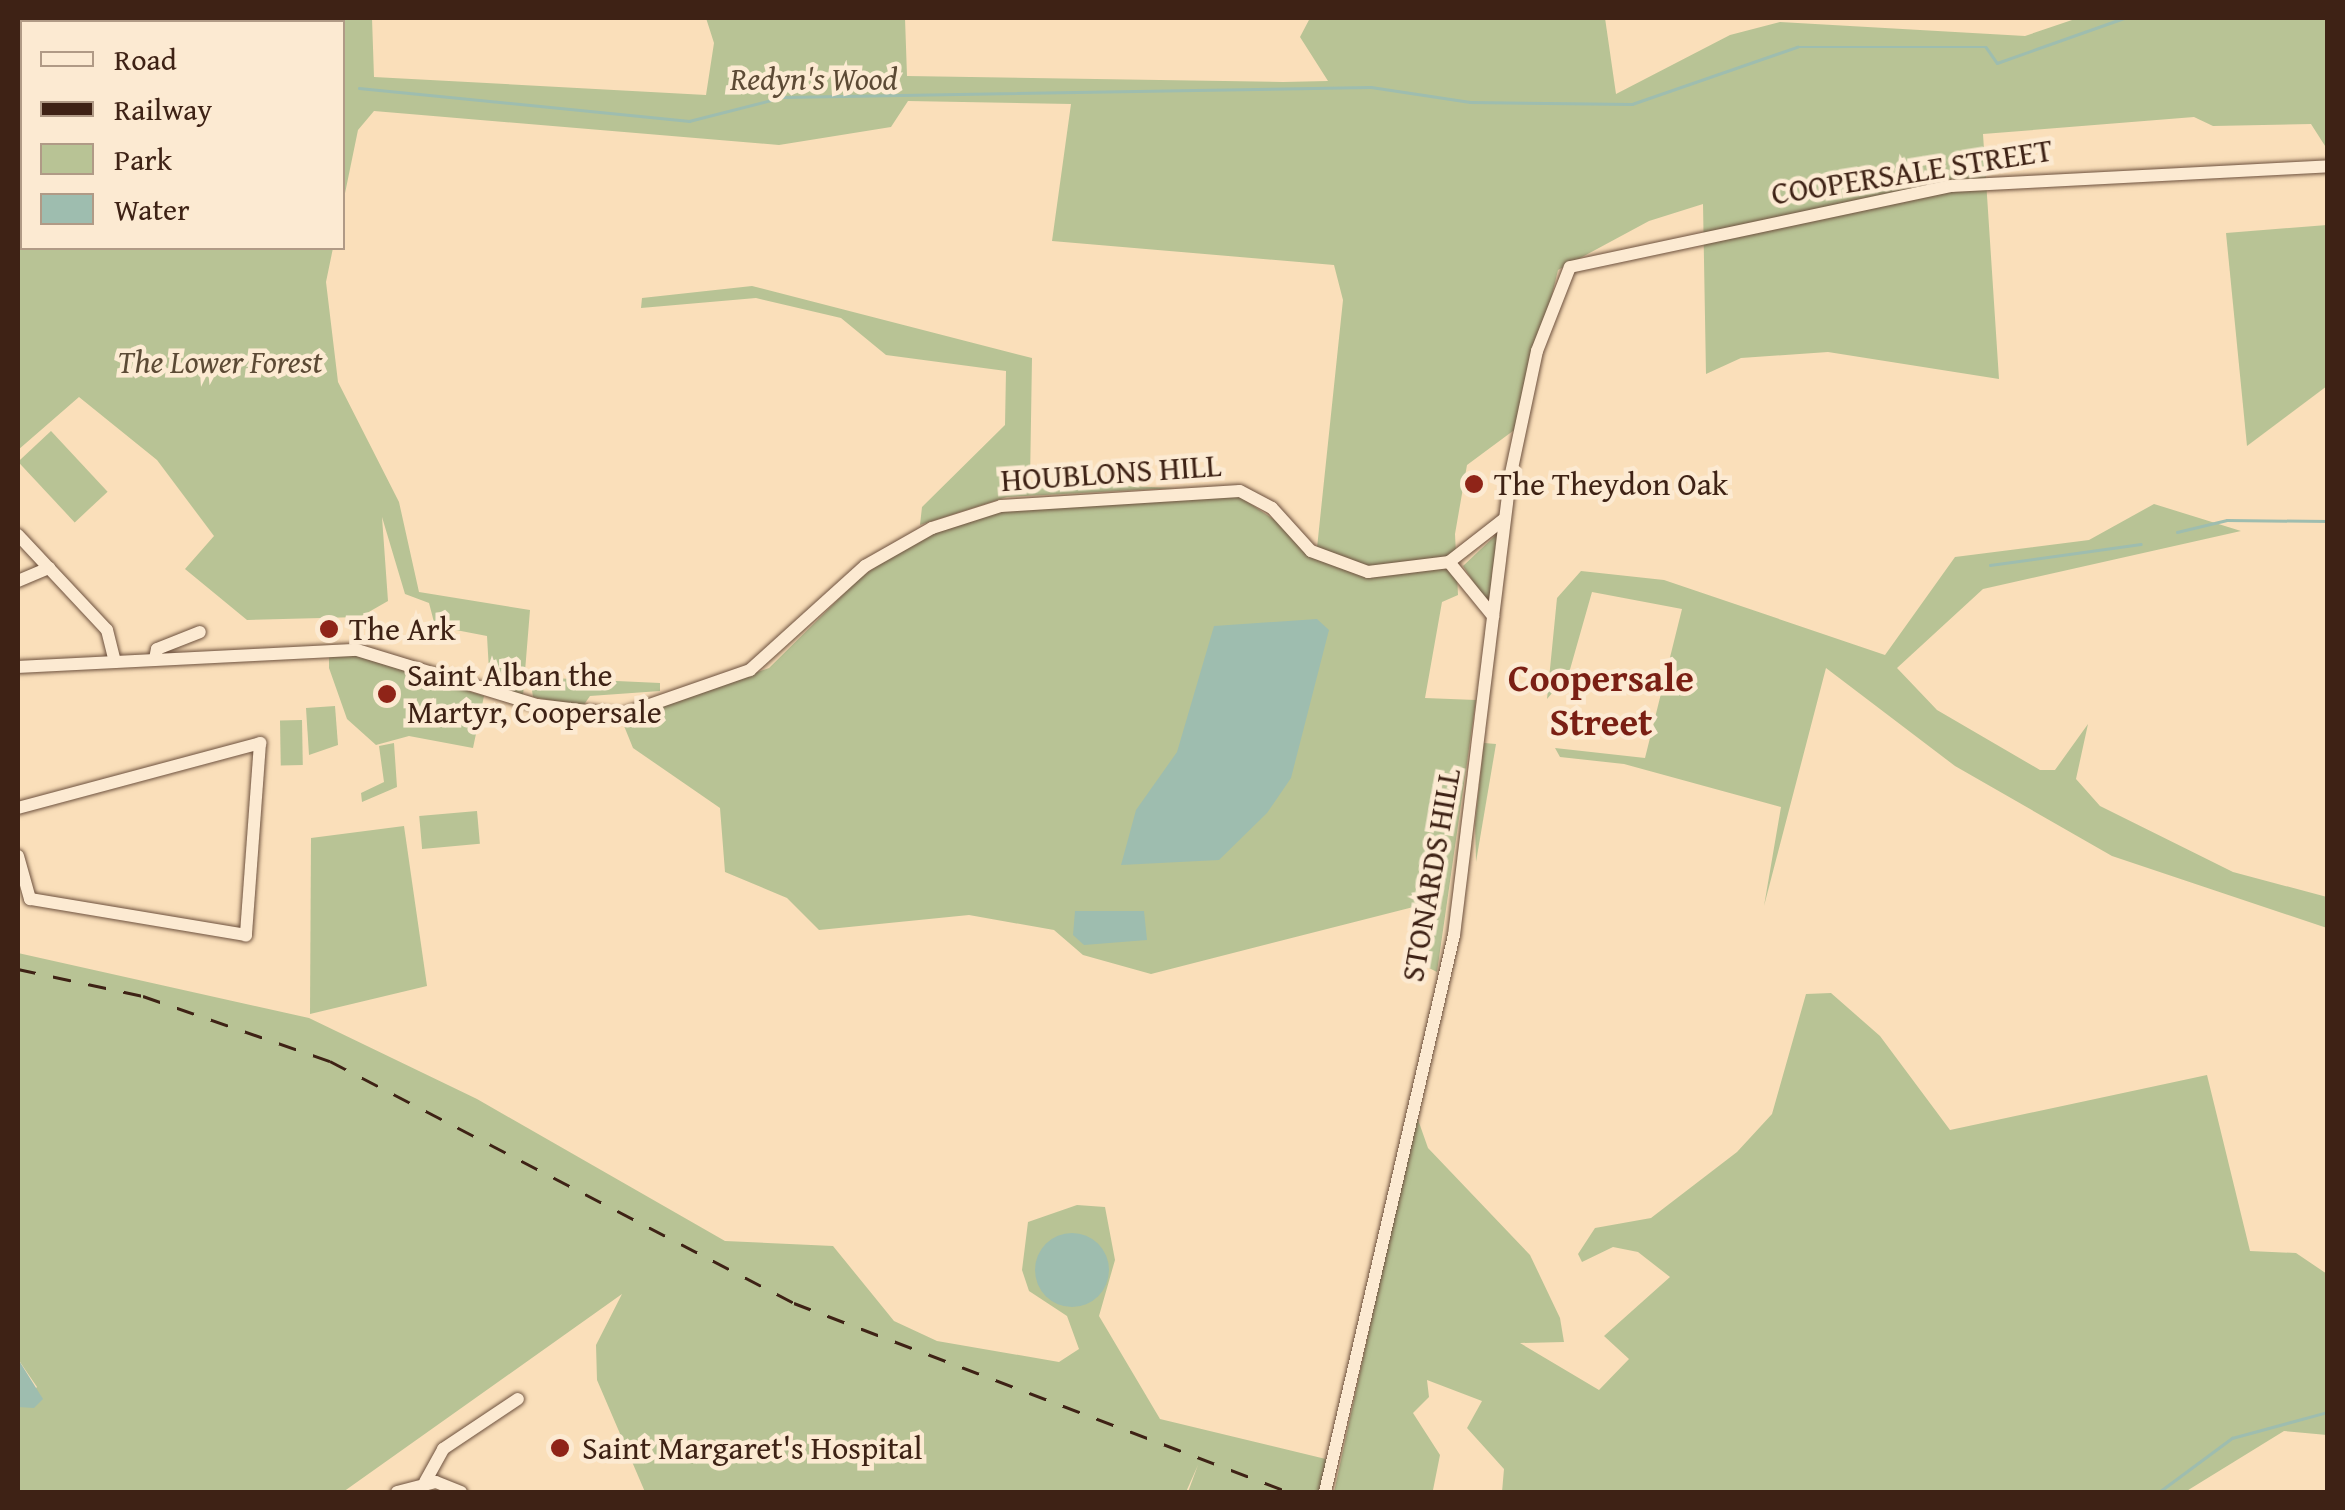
<!DOCTYPE html>
<html>
<head>
<meta charset="utf-8">
<style>
	body { margin:0 }
	#map { position:relative; width:2345px; height:1510px; overflow:hidden; background:#fadfba; font-family:"Gentium Book Plus",serif }
	div>[style] { position:absolute }
	.green>* { inset:0; background:#b8c395; transform-origin:0 0 }
	.water>* { inset:0; background:#9ebdaf }
	.round { border-radius:50% }
	.stream>* { height:2.5px; margin:-1.25px; padding:0 1.25px; transform-origin:1.25px; border-radius:1.25px; background:#9ebdaf }
	.roads { filter:drop-shadow(0 0 2px #6d513e) drop-shadow(0 0 2px #6d513e) }
	.minor>* { height:12px; margin:-6px; padding:0 6px; transform-origin:6px; border-radius:6px; background:#fcead2 }
	.rail>* { height:2.5px; margin-top:-1.25px; transform-origin:0; background:repeating-linear-gradient(90deg,#3e2215 0 18px,transparent 0 36px) }
	.dots>* { width:28px; height:28px; translate:-50% -50%; box-sizing:border-box; border:5px solid #fcead2; border-radius:50% }
	span { translate:-50% -50%; white-space:nowrap; text-align:center; line-height:1.15; -webkit-text-stroke:9px #fcead2; paint-order:stroke }
	.park-label { font-size:32px; color:#5c4a35; font-style:italic }
	.street-label { font-size:32px; color:#3e2215 }
	.poi-label { font-size:32px; color:#3e2215 }
	.left { translate:0 -50%; text-align:left }
	.quarter-label { font-size:38px; color:#7a1f14; font-weight:700 }
	.frame { position:absolute; inset:0; border:20px solid #3e2215; pointer-events:none }
	.legend { position:absolute; left:20px; top:20px; width:325px; height:230px; box-sizing:border-box; background:#fcead2; border:2px solid #b09a86; margin:0; padding:12px 18px; list-style:none; font-size:30px; color:#3e2215 }
	.legend li { display:flex; align-items:center; gap:20px; height:50px }
	.legend b { width:50px; border:2px solid #b09a86 }
</style>
</head>
<body>
<div id="map">
	<div class="green">
		<i style="clip-path:polygon(18px 18px,372px 18px,374px 77px,706px 95px,714px 43px,706px 18px,905px 18px,907px 76px,1283px 82px,1328px 81px,1300px 37px,1310px 18px,1605px 18px,1616px 94px,1730px 35px,1780px 22px,2025px 36px,2078px 18px,2327px 18px,2327px 149px,2311px 124px,2213px 126px,2194px 117px,1983px 134px,1999px 379px,1828px 352px,1741px 358px,1706px 374px,1703px 204px,1649px 221px,1558px 270px,1521px 425px,1467px 465px,1455px 534px,1458px 595px,1442px 602px,1425px 698px,1476px 700px,1437px 972px,1427px 967px,1433px 902px,1151px 974px,1083px 955px,1054px 930px,969px 915px,819px 930px,787px 898px,725px 872px,720px 808px,633px 748px,622px 721px,769px 668px,860px 578px,925px 532px,980px 512px,1237px 495px,1317px 548px,1343px 300px,1334px 265px,1052px 241px,1071px 104px,908px 101px,891px 127px,779px 145px,374px 111px,358px 130px,343px 203px,342px 22px,22px 22px,22px 248px,333px 248px,326px 282px,338px 382px,399px 502px,419px 592px,530px 610px,523px 696px,490px 688px,487px 636px,435px 626px,429px 603px,405px 594px,382px 517px,388px 601px,360px 617px,247px 620px,185px 569px,214px 536px,157px 460px,79px 397px,18px 450px)"></i>
		<i style="clip-path:polygon(2327px 225px,2327px 386px,2247px 446px,2226px 233px)"></i>
		<i style="clip-path:polygon(752px 286px,1032px 358px,1030px 482px,1175px 488px,1007px 497px,920px 525px,922px 507px,1005px 425px,1006px 371px,886px 355px,841px 318px,756px 298px,641px 308px,642px 298px)"></i>
		<i style="left:51px;top:431px;width:83px;height:45px;rotate:47deg"></i>
		<i style="clip-path:polygon(2154px 504px,2241px 531px,1983px 589px,1897px 668px,1937px 710px,2040px 770px,2055px 770px,2088px 724px,2076px 779px,2100px 806px,2233px 872px,2327px 897px,2327px 928px,2112px 856px,1955px 766px,1826px 668px,1764px 906px,1781px 807px,1624px 764px,1560px 757px,1555px 748px,1645px 758px,1682px 609px,1592px 592px,1569px 673px,1547px 699px,1557px 598px,1581px 571px,1664px 580px,1885px 655px,1955px 557px,2089px 540px)"></i>
		<i style="clip-path:polygon(1499px 532px,1492px 573px,1489px 606px,1463px 566px)"></i>
		<i style="clip-path:polygon(348px 653px,484px 696px,473px 748px,409px 736px,376px 745px,347px 719px,329px 668px,329px 654px)"></i>
		<i style="clip-path:polygon(530px 677px,660px 683px,660px 691px,590px 696px,583px 706px,533px 697px)"></i>
		<i style="clip-path:polygon(335px 706px,338px 745px,309px 755px,306px 708px)"></i>
		<i style="left:302px;top:720px;width:45px;height:22px;rotate:89deg"></i>
		<i style="clip-path:polygon(394px 743px,397px 787px,362px 802px,361px 793px,384px 782px,379px 746px)"></i>
		<i style="clip-path:polygon(1484px 743px,1496px 744px,1476px 862px,1475px 824px)"></i>
		<i style="left:477px;top:811px;width:33px;height:58px;rotate:85deg"></i>
		<i style="clip-path:polygon(404px 826px,427px 986px,310px 1014px,311px 838px)"></i>
		<i style="clip-path:polygon(18px 953px,309px 1018px,477px 1099px,725px 1241px,833px 1246px,894px 1321px,937px 1341px,1059px 1362px,1079px 1349px,1067px 1316px,1029px 1291px,1022px 1270px,1028px 1222px,1077px 1205px,1105px 1207px,1115px 1260px,1099px 1316px,1160px 1419px,1334px 1461px,1324px 1492px,1188px 1492px,1198px 1465px,1186px 1492px,645px 1492px,597px 1380px,596px 1345px,622px 1294px,343px 1492px,18px 1492px,18px 1407px,37px 1387px,18px 1359px)"></i>
		<i style="clip-path:polygon(1831px 993px,1880px 1036px,1950px 1130px,2207px 1075px,2250px 1251px,2296px 1253px,2327px 1274px,2327px 1435px,2284px 1431px,2185px 1492px,1502px 1492px,1504px 1469px,1467px 1428px,1482px 1401px,1427px 1380px,1429px 1397px,1413px 1413px,1440px 1455px,1433px 1490px,1455px 1492px,1334px 1492px,1416px 1114px,1428px 1148px,1530px 1255px,1560px 1318px,1564px 1342px,1520px 1343px,1599px 1390px,1629px 1359px,1604px 1336px,1670px 1277px,1638px 1252px,1613px 1247px,1582px 1262px,1578px 1254px,1595px 1228px,1651px 1218px,1737px 1152px,1772px 1114px,1806px 994px)"></i>
	</div>
	<div class="water">
		<i style="clip-path:polygon(1317px 619px,1329px 630px,1291px 778px,1267px 813px,1219px 860px,1121px 865px,1136px 810px,1177px 752px,1214px 626px)"></i>
		<i style="clip-path:polygon(1075px 911px,1144px 911px,1147px 940px,1084px 945px,1073px 935px)"></i>
		<i class="round" style="left:1035px;top:1233px;width:74px;height:74px"></i>
		<i style="clip-path:polygon(18px 1359px,43px 1399px,34px 1408px,18px 1407px)"></i>
	</div>
	<div class="stream">
		<i style="left:359px;top:88px;width:332px;rotate:5.7deg"></i>
		<i style="left:689px;top:121px;width:97px;rotate:-14.3deg"></i>
		<i style="left:783px;top:97px;width:588px;rotate:-0.97deg"></i>
		<i style="left:1371px;top:87px;width:100px;rotate:8.6deg"></i>
		<i style="left:1470px;top:102px;width:162px;rotate:0.7deg"></i>
		<i style="left:1632px;top:104px;width:175px;rotate:-19.1deg"></i>
		<i style="left:1797px;top:47px;width:189px"></i>
		<i style="left:1986px;top:47px;width:19px;rotate:55deg"></i>
		<i style="left:1997px;top:63px;width:135px;rotate:-19.5deg"></i>
		<i style="left:2177px;top:532px;width:51px;rotate:-13.5deg"></i>
		<i style="left:2227px;top:520px;width:101px;rotate:0.6deg"></i>
		<i style="left:1990px;top:565px;width:152px;rotate:-7.9deg"></i>
		<i style="left:2159px;top:1492px;width:91px;rotate:-36.5deg"></i>
		<i style="left:2232px;top:1438px;width:99px;rotate:-15.2deg"></i>
	</div>
	<div class="roads">
		<div class="minor">
			<i style="left:18px;top:535px;width:130px;rotate:46.9deg"></i>
			<i style="left:107px;top:630px;width:33px;rotate:76deg"></i>
			<i style="left:1449px;top:562px;width:70px;rotate:50.8deg"></i>
			<i style="left:18px;top:581px;width:34px;rotate:-23deg"></i>
			<i style="left:155px;top:659px;width:10px;rotate:-79deg"></i>
			<i style="left:157px;top:649px;width:46px;rotate:-21.6deg"></i>
			<i style="left:18px;top:667px;width:339px;rotate:-2.9deg"></i>
			<i style="left:357px;top:650px;width:188px;rotate:17deg"></i>
			<i style="left:537px;top:705px;width:85px;rotate:6.8deg"></i>
			<i style="left:621px;top:715px;width:137px;rotate:-19.2deg"></i>
			<i style="left:750px;top:670px;width:155px;rotate:-42.1deg"></i>
			<i style="left:865px;top:566px;width:77px;rotate:-29.6deg"></i>
			<i style="left:932px;top:528px;width:72px;rotate:-17.7deg"></i>
			<i style="left:1001px;top:506px;width:239px;rotate:-3.6deg"></i>
			<i style="left:1240px;top:491px;width:36px;rotate:28deg"></i>
			<i style="left:1272px;top:508px;width:58px;rotate:47.8deg"></i>
			<i style="left:1311px;top:551px;width:61px;rotate:20.2deg"></i>
			<i style="left:1368px;top:572px;width:82px;rotate:-7deg"></i>
			<i style="left:1449px;top:562px;width:70px;rotate:-38deg"></i>
			<i style="left:18px;top:808px;width:251px;rotate:-15deg"></i>
			<i style="left:260px;top:743px;width:193px;rotate:94.2deg"></i>
			<i style="left:246px;top:935px;width:219px;rotate:-170.5deg"></i>
			<i style="left:18px;top:856px;width:45px;rotate:74.4deg"></i>
			<i style="left:425px;top:1482px;width:38px;rotate:-61deg"></i>
			<i style="left:443px;top:1449px;width:90px;rotate:-33.7deg"></i>
			<i style="left:397px;top:1492px;width:40px;rotate:-14.4deg"></i>
			<i style="left:436px;top:1482px;width:27px;rotate:22deg"></i>
			<i style="left:1325px;top:1492px;width:572px;rotate:-76.96deg"></i>
			<i style="left:1454px;top:935px;width:460px;rotate:-83deg"></i>
			<i style="left:1510px;top:478px;width:130px;rotate:-78deg"></i>
			<i style="left:1537px;top:351px;width:90px;rotate:-68.6deg"></i>
			<i style="left:1570px;top:267px;width:390px;rotate:-12deg"></i>
			<i style="left:1952px;top:186px;width:377px;rotate:-3deg"></i>
		</div>
	</div>
	<div class="rail">
		<i style="left:18px;top:969px;width:128px;rotate:12.2deg"></i>
		<i style="left:143px;top:996px;width:198px;rotate:19.2deg"></i>
		<i style="left:330px;top:1061px;width:523px;rotate:27.54deg"></i>
		<i style="left:794px;top:1303px;width:530px;rotate:20.9deg"></i>
	</div>
	<div class="dots">
		<i style="left:1474px;top:484px;background:#8f2418"></i>
		<i style="left:329px;top:629px;background:#8f2418"></i>
		<i style="left:387px;top:694px;background:#8f2418"></i>
		<i style="left:560px;top:1448px;background:#8f2418"></i>
	</div>
	<div class="park-label">
		<span style="left:814px;top:79px">Redyn's Wood</span>
		<span style="left:220px;top:362px">The Lower Forest</span>
	</div>
	<div class="street-label">
		<span style="left:1912px;top:172px;rotate:-9deg">COOPERSALE STREET</span>
		<span style="left:1111px;top:473px;rotate:-4deg">HOUBLONS HILL</span>
		<span style="left:1431px;top:875px;rotate:-80deg">STONARDS HILL</span>
	</div>
	<div class="poi-label">
		<span class="left" style="left:1494px;top:484px">The Theydon Oak</span>
		<span class="left" style="left:349px;top:629px">The Ark</span>
		<span class="left" style="left:407px;top:694px">Saint Alban the<br>Martyr, Coopersale</span>
		<span class="left" style="left:582px;top:1448px">Saint Margaret's Hospital</span>
	</div>
	<div class="quarter-label">
		<span style="left:1601px;top:700px">Coopersale<br>Street</span>
	</div>
	<div class="frame"></div>
	<ul class="legend">
	<li><b style="height:12px;background:#fcead2"></b>Road</li>
	<li><b style="height:12px;background:#3e2215"></b>Railway</li>
	<li><b style="height:28px;background:#b8c395"></b>Park</li>
	<li><b style="height:28px;background:#9ebdaf"></b>Water</li>
	</ul>
</div>
</body>
</html>
